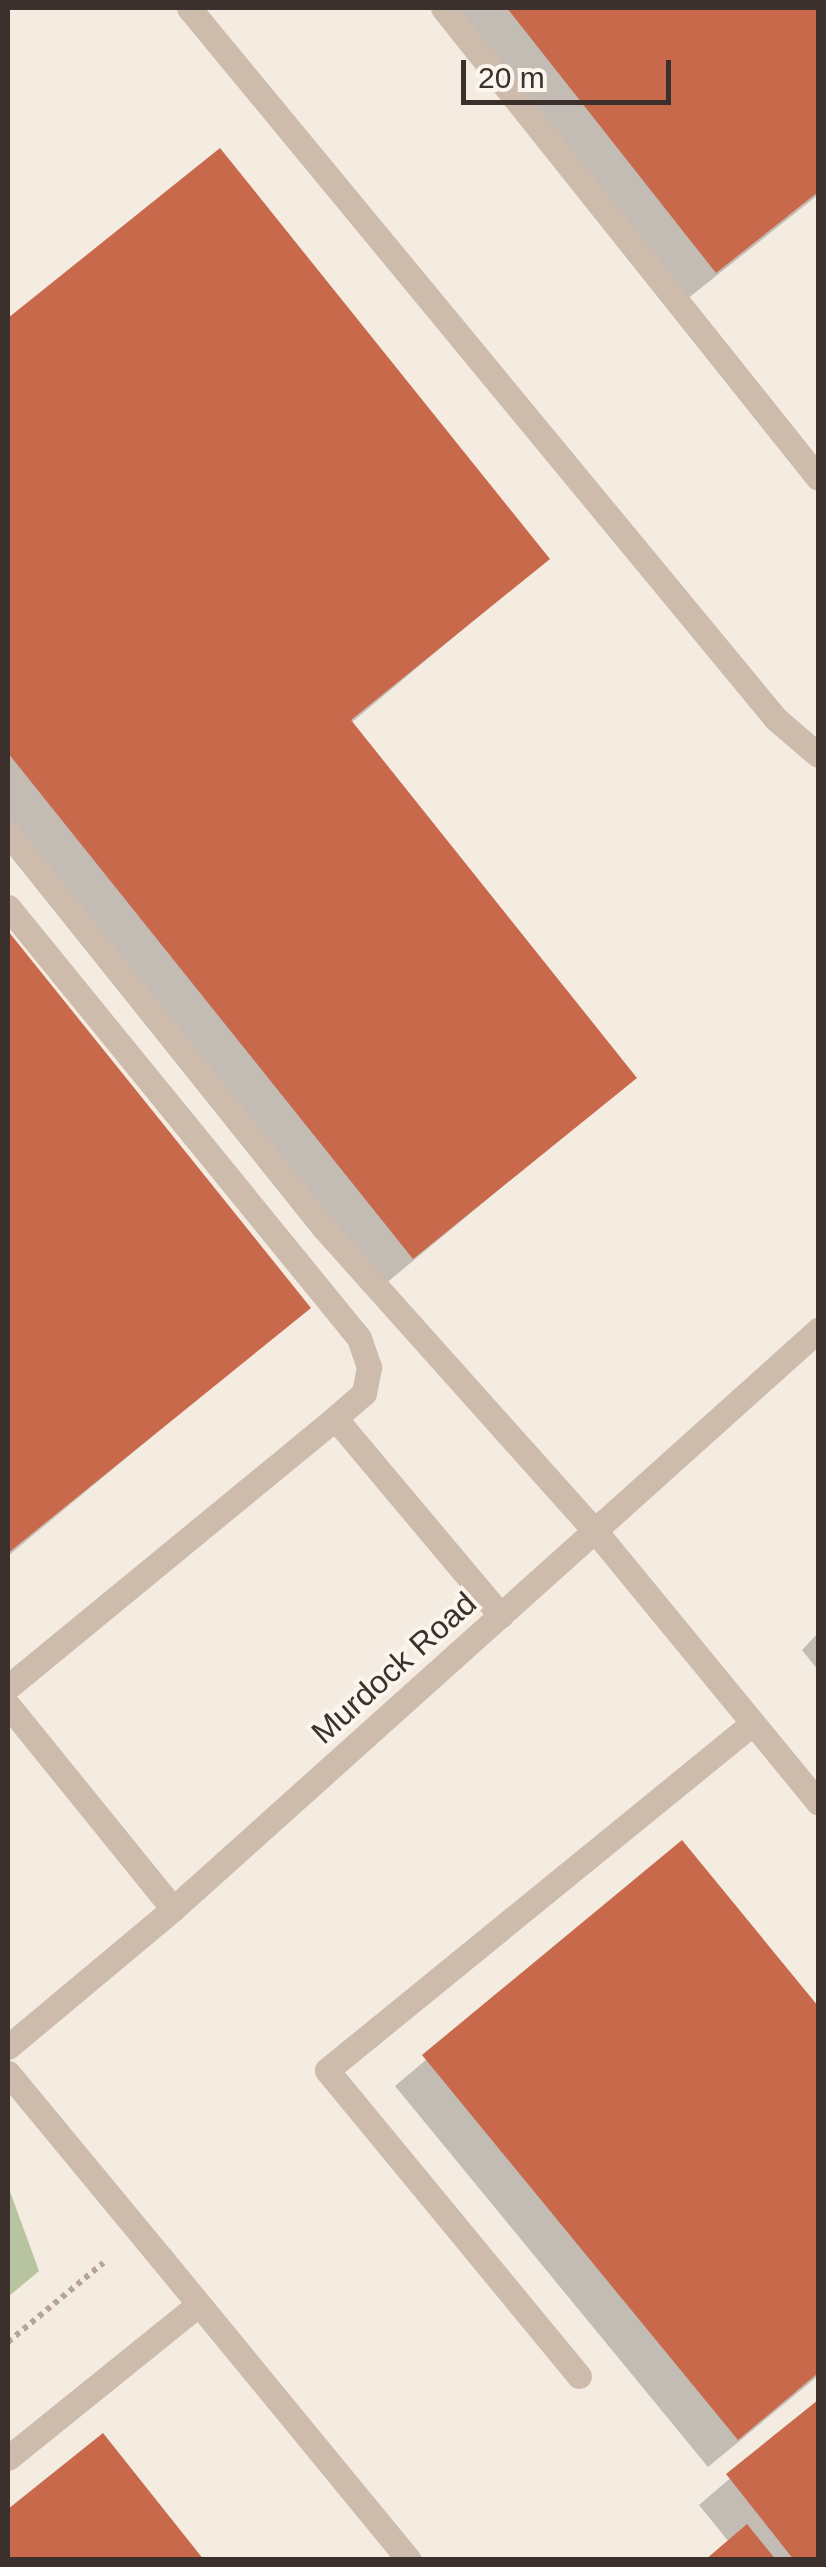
<!DOCTYPE html>
<html>
<head>
<meta charset="utf-8">
<style>
	body { margin:0 }
	#map { position:relative; width:826px; height:2567px; overflow:hidden; background:#f4ebe1; font-family:Helvetica,sans-serif }
	div>[style] { position:absolute }
	.green>* { inset:0; background:#b8c4a0 }
	.shadow>* { inset:0; background:#0003 }
	.building>* { inset:0; background:#c8694b }
	.path>* { height:6px; margin-top:-3px; transform-origin:0; background:repeating-linear-gradient(90deg,#b9a596 0 5px,transparent 0 10px) }
	.service>* { height:25px; margin:-12.5px; padding:0 12.5px; transform-origin:12.5px; border-radius:12.5px; background:#cdbbac }
	.minor>* { height:25px; margin:-12.5px; padding:0 12.5px; transform-origin:12.5px; border-radius:12.5px; background:#cdbbac }
	span { translate:-50% -50%; white-space:nowrap; text-align:center; line-height:1.15; -webkit-text-stroke:8px #fbf5ee; paint-order:stroke }
	.street-label { font-size:32px; color:#3b302b }
	.frame { position:absolute; inset:0; border:10px solid #3b302b; pointer-events:none }
	.scale { position:absolute; left:461px; top:60px; width:210px; height:45px; box-sizing:border-box; border:5px solid #3b302b; border-top:0; padding-left:12px; font-size:30px; line-height:35px; white-space:nowrap; color:#3b302b; -webkit-text-stroke:8px #fbf5ee; paint-order:stroke }
</style>
</head>
<body>
<div id="map">
	<div class="green">
		<i style="clip-path:polygon(8px 2186px,39px 2271px,8px 2297px)"></i>
	</div>
	<div class="shadow">
		<i style="clip-path:polygon(450px 8px,818px 8px,818px 195px,682px 303px)"></i>
		<i style="clip-path:polygon(220px 151px,547px 559px,351px 723px,634px 1078px,379px 1289px,8px 824px,8px 321px)"></i>
		<i style="clip-path:polygon(8px 935px,307px 1308px,8px 1556px)"></i>
		<i style="clip-path:polygon(818px 1633px,818px 1670px,802px 1650px)"></i>
		<i style="clip-path:polygon(682px 1844px,818px 2010px,818px 2376px,708px 2467px,395px 2086px)"></i>
		<i style="clip-path:polygon(818px 2403px,818px 2560px,709px 2560px,729px 2542px,699px 2505px)"></i>
	</div>
	<div class="building">
		<i style="clip-path:polygon(507px 8px,818px 8px,818px 192px,716px 273px)"></i>
		<i style="clip-path:polygon(220px 148px,550px 559px,351px 720px,637px 1078px,413px 1259px,8px 753px,8px 318px)"></i>
		<i style="clip-path:polygon(8px 931px,311px 1308px,8px 1553px)"></i>
		<i style="clip-path:polygon(682px 1840px,818px 2006px,818px 2373px,738px 2440px,422px 2055px)"></i>
		<i style="clip-path:polygon(818px 2400px,818px 2560px,794px 2560px,726px 2474px)"></i>
		<i style="clip-path:polygon(103px 2433px,204px 2560px,8px 2560px,8px 2509px)"></i>
		<i style="clip-path:polygon(747px 2524px,776px 2560px,705px 2560px)"></i>
	</div>
	<div class="path">
		<i style="left:8px;top:2342px;width:124px;rotate:-39.7deg"></i>
	</div>
	<div class="service">
		<i style="left:189px;top:8px;width:922px;rotate:50.46deg"></i>
		<i style="left:776px;top:719px;width:55px;rotate:40.6deg"></i>
		<i style="left:443px;top:8px;width:601px;rotate:51.41deg"></i>
		<i style="left:8px;top:833px;width:506px;rotate:51.34deg"></i>
		<i style="left:324px;top:1228px;width:408px;rotate:48.2deg"></i>
		<i style="left:596px;top:1532px;width:350px;rotate:50.6deg"></i>
		<i style="left:8px;top:907px;width:556px;rotate:50.84deg"></i>
		<i style="left:359px;top:1338px;width:31px;rotate:71deg"></i>
		<i style="left:369px;top:1367px;width:26px;rotate:101deg"></i>
		<i style="left:364px;top:1393px;width:38px;rotate:139deg"></i>
		<i style="left:8px;top:1687px;width:423px;rotate:-39.4deg"></i>
		<i style="left:335px;top:1418px;width:258px;rotate:50deg"></i>
		<i style="left:8px;top:1705px;width:262px;rotate:51deg"></i>
		<i style="left:161px;top:2258px;width:391px;rotate:50.6deg"></i>
		<i style="left:579px;top:2376px;width:396px;rotate:-129.5deg"></i>
		<i style="left:327px;top:2070px;width:549px;rotate:-39.16deg"></i>
		<i style="left:8px;top:2458px;width:245px;rotate:-38.9deg"></i>
	</div>
	<div class="minor">
		<i style="left:8px;top:2047px;width:215px;rotate:-39.9deg"></i>
		<i style="left:173px;top:1909px;width:867px;rotate:-41.91deg"></i>
		<i style="left:8px;top:2073px;width:240px;rotate:50.4deg"></i>
	</div>
	<div class="street-label">
		<span style="left:394px;top:1668px;rotate:-42deg">Murdock Road</span>
	</div>
	<div class="frame"></div>
	<div class="scale">20 m</div>
</div>
</body>
</html>
